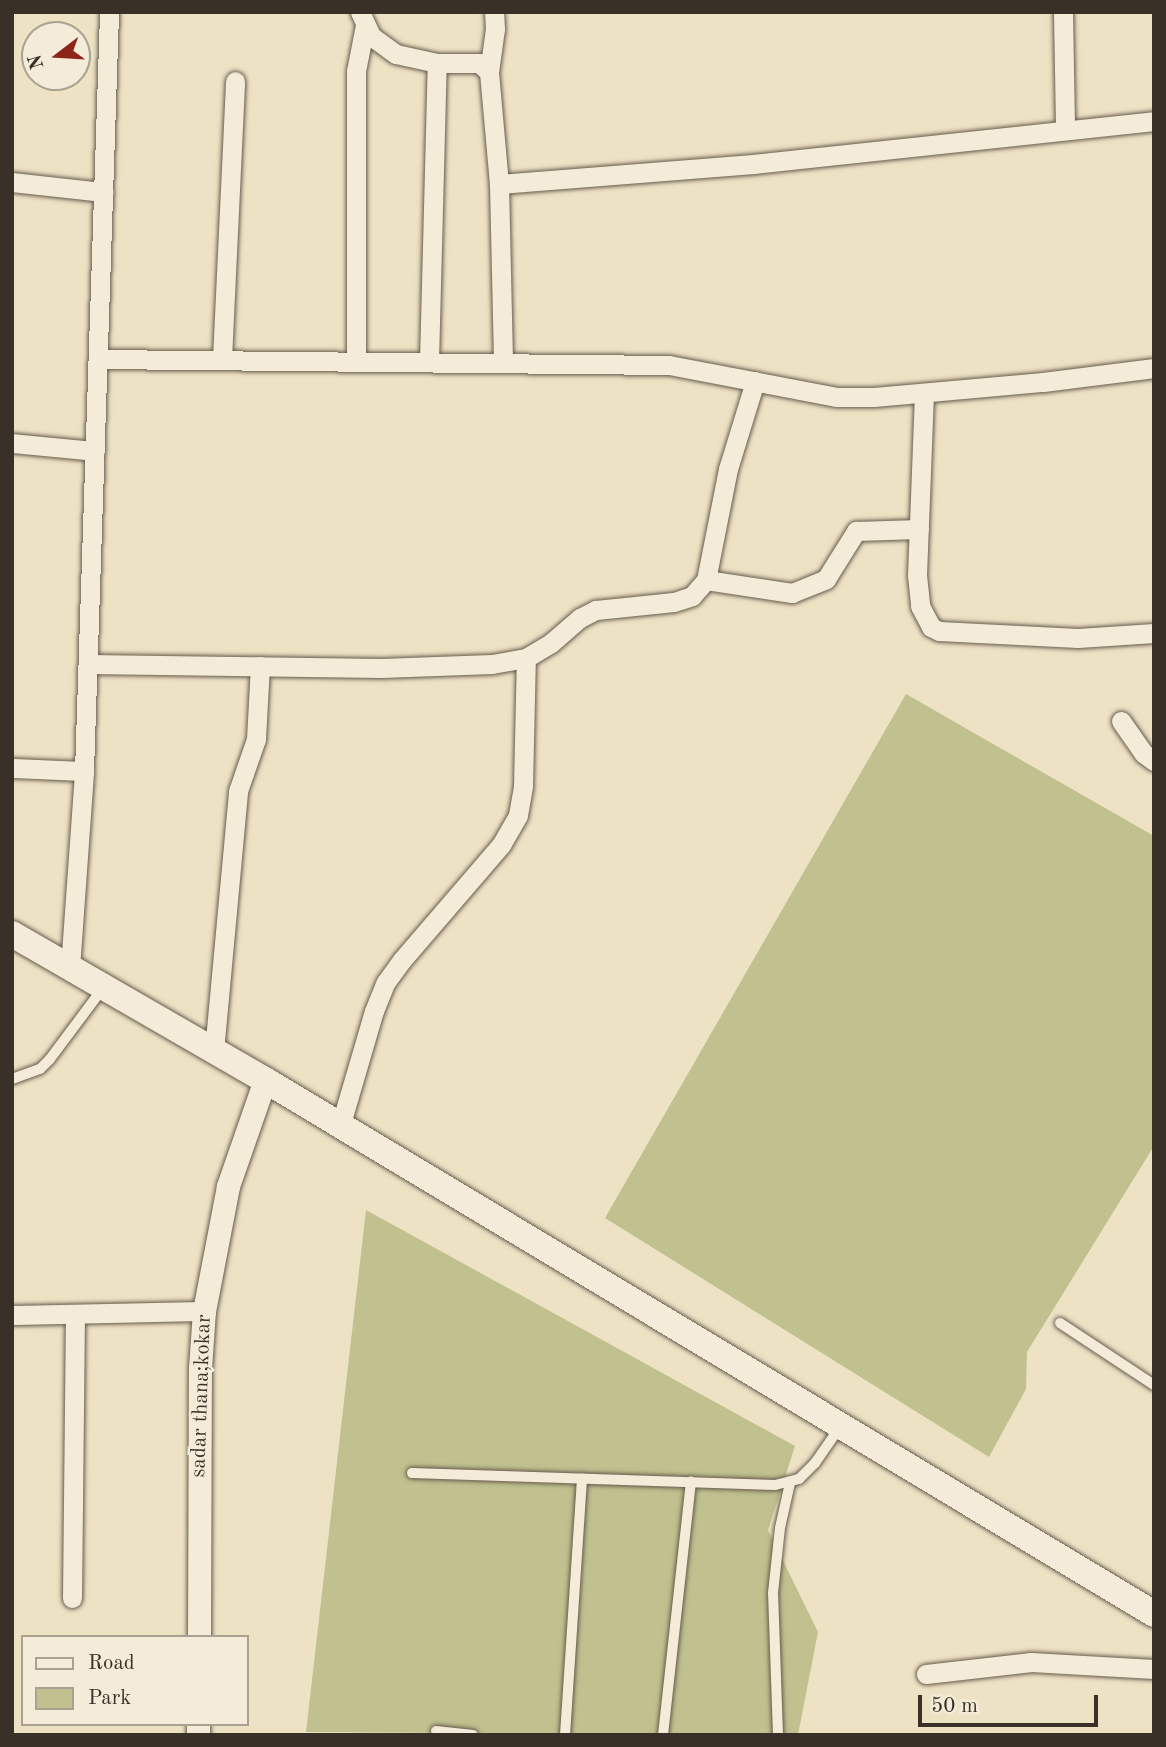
<!DOCTYPE html>
<html>
<head>
<meta charset="utf-8">
<style>
	body { margin:0 }
	#map { position:relative; width:1166px; height:1747px; overflow:hidden; background:#eee2c4; font-family:"Old Standard TT",serif }
	div>[style] { position:absolute }
	.green>* { inset:0; background:#c0c18f }
	.roads { filter:drop-shadow(0 0 2px #665c4e) drop-shadow(0 0 2px #665c4e) }
	.service>* { height:10px; margin:-5px; padding:0 5px; transform-origin:5px; border-radius:5px; background:#f4ecd9 }
	.minor>* { height:19px; margin:-9.5px; padding:0 9.5px; transform-origin:9.5px; border-radius:9.5px; background:#f4ecd9 }
	.tertiary>* { height:23px; margin:-11.5px; padding:0 11.5px; transform-origin:11.5px; border-radius:11.5px; background:#f4ecd9 }
	.secondary>* { height:26px; margin:-13px; padding:0 13px; transform-origin:13px; border-radius:13px; background:#f4ecd9 }
	span { translate:-50% -50%; white-space:nowrap; text-align:center; line-height:1.15; -webkit-text-stroke:5px #f4ecd9; paint-order:stroke }
	.street-label { font-size:21px; color:#393027 }
	.frame { position:absolute; inset:0; border:14px solid #393027; pointer-events:none }
	.legend { position:absolute; left:21px; top:1635px; width:228px; height:91px; box-sizing:border-box; background:#f4ecd9; border:2px solid #a9a192; margin:0; padding:9px 12px; list-style:none; font-size:21px; color:#393027 }
	.legend li { display:flex; align-items:center; gap:14px; height:35px }
	.legend b { width:35px; border:2px solid #a9a192 }
	.north { position:absolute; left:21px; top:21px; width:70px; height:70px; box-sizing:border-box; background:#f4ecd9; border:2px solid #a9a192; border-radius:50%; rotate:253deg; font-size:19px; font-weight:700; line-height:28px; text-align:center; color:#393027 }
	.north::after { content:''; display:block; margin:auto; width:24px; height:32px; background:#8f2418; clip-path:polygon(50% 0,100% 100%,50% 72%,0 100%) }
	.scale { position:absolute; left:918px; top:1695px; width:180px; height:32px; box-sizing:border-box; border:4px solid #393027; border-top:0; padding-left:9px; font-size:21px; line-height:24px; white-space:nowrap; color:#393027; -webkit-text-stroke:5px #f4ecd9; paint-order:stroke }
</style>
</head>
<body>
<div id="map">
	<div class="green">
		<i style="clip-path:polygon(906px 694px,1154px 836px,1154px 1146px,1027px 1352px,1026px 1389px,989px 1457px,605px 1218px)"></i>
		<i style="clip-path:polygon(366px 1210px,795px 1446px,768px 1530px,818px 1632px,798px 1735px,306px 1732px)"></i>
	</div>
	<div class="roads">
		<div class="service">
			<i style="left:12px;top:1079px;width:30px;rotate:-20deg"></i>
			<i style="left:40px;top:1069px;width:14px;rotate:-45deg"></i>
			<i style="left:50px;top:1059px;width:89px;rotate:-53.3deg"></i>
			<i style="left:1060px;top:1323px;width:113px;rotate:33.4deg"></i>
			<i style="left:412px;top:1473px;width:363px;rotate:1.9deg"></i>
			<i style="left:775px;top:1485px;width:25px;rotate:-14deg"></i>
			<i style="left:799px;top:1479px;width:23px;rotate:-45deg"></i>
			<i style="left:815px;top:1463px;width:44px;rotate:-55.2deg"></i>
			<i style="left:436px;top:1731px;width:37px;rotate:6deg"></i>
			<i style="left:565px;top:1735px;width:257px;rotate:-86.2deg"></i>
			<i style="left:663px;top:1735px;width:255px;rotate:-83.7deg"></i>
			<i style="left:778px;top:1735px;width:142px;rotate:-92deg"></i>
			<i style="left:773px;top:1593px;width:65px;rotate:-83.9deg"></i>
			<i style="left:780px;top:1528px;width:46px;rotate:-77.5deg"></i>
		</div>
		<div class="minor">
			<i style="left:360px;top:12px;width:26px;rotate:65deg"></i>
			<i style="left:371px;top:36px;width:31px;rotate:36deg"></i>
			<i style="left:396px;top:54px;width:42px;rotate:12.4deg"></i>
			<i style="left:437px;top:63px;width:42px"></i>
			<i style="left:479px;top:63px;width:13px;rotate:42deg"></i>
			<i style="left:489px;top:72px;width:112px;rotate:84.9deg"></i>
			<i style="left:499px;top:184px;width:178px;rotate:88.7deg"></i>
			<i style="left:1063px;top:12px;width:118px;rotate:89deg"></i>
			<i style="left:489px;top:72px;width:43px;rotate:-82.1deg"></i>
			<i style="left:495px;top:29px;width:17px;rotate:-93deg"></i>
			<i style="left:12px;top:182px;width:92px;rotate:6.3deg"></i>
			<i style="left:499px;top:184px;width:255px;rotate:-4.5deg"></i>
			<i style="left:753px;top:164px;width:403px;rotate:-6.1deg"></i>
			<i style="left:98px;top:359px;width:571px;rotate:0.6deg"></i>
			<i style="left:669px;top:365px;width:170px;rotate:10.8deg"></i>
			<i style="left:836px;top:397px;width:38px"></i>
			<i style="left:874px;top:397px;width:170px;rotate:-5.1deg"></i>
			<i style="left:1043px;top:382px;width:112px;rotate:-7.2deg"></i>
			<i style="left:222px;top:359px;width:278px;rotate:-87.3deg"></i>
			<i style="left:356px;top:359px;width:288px;rotate:-90deg"></i>
			<i style="left:356px;top:71px;width:47px;rotate:-78.9deg"></i>
			<i style="left:429px;top:361px;width:298px;rotate:-88.5deg"></i>
			<i style="left:924px;top:393px;width:182px;rotate:92.2deg"></i>
			<i style="left:917px;top:575px;width:31px;rotate:84deg"></i>
			<i style="left:920px;top:606px;width:24px;rotate:62deg"></i>
			<i style="left:931px;top:627px;width:9px;rotate:27deg"></i>
			<i style="left:939px;top:631px;width:139px;rotate:2.9deg"></i>
			<i style="left:1078px;top:638px;width:76px;rotate:-3.8deg"></i>
			<i style="left:12px;top:443px;width:83px;rotate:5.5deg"></i>
			<i style="left:706px;top:580px;width:87px;rotate:8.6deg"></i>
			<i style="left:792px;top:593px;width:37px;rotate:-22deg"></i>
			<i style="left:826px;top:579px;width:57px;rotate:-58deg"></i>
			<i style="left:856px;top:531px;width:63px;rotate:-1.8deg"></i>
			<i style="left:88px;top:664px;width:293px;rotate:0.8deg"></i>
			<i style="left:381px;top:668px;width:111px;rotate:-2.1deg"></i>
			<i style="left:492px;top:664px;width:35px;rotate:-10deg"></i>
			<i style="left:526px;top:658px;width:29px;rotate:-31deg"></i>
			<i style="left:551px;top:643px;width:38px;rotate:-41deg"></i>
			<i style="left:580px;top:618px;width:18px;rotate:-27deg"></i>
			<i style="left:596px;top:610px;width:78px;rotate:-5.9deg"></i>
			<i style="left:674px;top:602px;width:19px;rotate:-18deg"></i>
			<i style="left:692px;top:596px;width:21px;rotate:-49deg"></i>
			<i style="left:706px;top:580px;width:113px;rotate:-78.8deg"></i>
			<i style="left:728px;top:469px;width:92px;rotate:-72.9deg"></i>
			<i style="left:1121px;top:721px;width:39px;rotate:55deg"></i>
			<i style="left:1143px;top:753px;width:14px;rotate:36deg"></i>
			<i style="left:12px;top:768px;width:72px;rotate:2.4deg"></i>
			<i style="left:70px;top:968px;width:197px;rotate:-85.9deg"></i>
			<i style="left:84px;top:771px;width:759px;rotate:-88.11deg"></i>
			<i style="left:214px;top:1051px;width:261px;rotate:-84.7deg"></i>
			<i style="left:238px;top:791px;width:55px;rotate:-70.9deg"></i>
			<i style="left:256px;top:739px;width:73px;rotate:-86.9deg"></i>
			<i style="left:340px;top:1127px;width:121px;rotate:-73.7deg"></i>
			<i style="left:374px;top:1011px;width:31px;rotate:-68deg"></i>
			<i style="left:386px;top:982px;width:27px;rotate:-54deg"></i>
			<i style="left:402px;top:960px;width:152px;rotate:-49.3deg"></i>
			<i style="left:501px;top:845px;width:34px;rotate:-60deg"></i>
			<i style="left:518px;top:815px;width:29px;rotate:-80deg"></i>
			<i style="left:523px;top:786px;width:128px;rotate:-88.7deg"></i>
			<i style="left:12px;top:1315px;width:192px;rotate:-1.2deg"></i>
			<i style="left:72px;top:1598px;width:284px;rotate:-89.4deg"></i>
			<i style="left:926px;top:1674px;width:106px;rotate:-6.5deg"></i>
			<i style="left:1031px;top:1662px;width:123px;rotate:3.3deg"></i>
		</div>
		<div class="tertiary">
			<i style="left:199px;top:1637px;width:269px;rotate:-89.8deg"></i>
			<i style="left:200px;top:1368px;width:57px;rotate:-86deg"></i>
			<i style="left:204px;top:1311px;width:127px;rotate:-79.1deg"></i>
			<i style="left:228px;top:1186px;width:112px;rotate:-70.8deg"></i>
			<i style="left:198px;top:1735px;width:11px;rotate:-90deg"></i>
		</div>
		<div class="secondary">
			<i style="left:12px;top:934px;width:292px;rotate:30deg"></i>
			<i style="left:265px;top:1080px;width:1037px;rotate:30.99deg"></i>
		</div>
	</div>
	<div class="street-label">
		<span style="left:202px;top:1396px;rotate:-88deg">sadar thana;kokar</span>
	</div>
	<div class="frame"></div>
	<ul class="legend">
	<li><b style="height:9px;background:#f4ecd9"></b>Road</li>
	<li><b style="height:19px;background:#c0c18f"></b>Park</li>
	</ul>
	<div class="north">N</div>
	<div class="scale">50 m</div>
</div>
</body>
</html>
